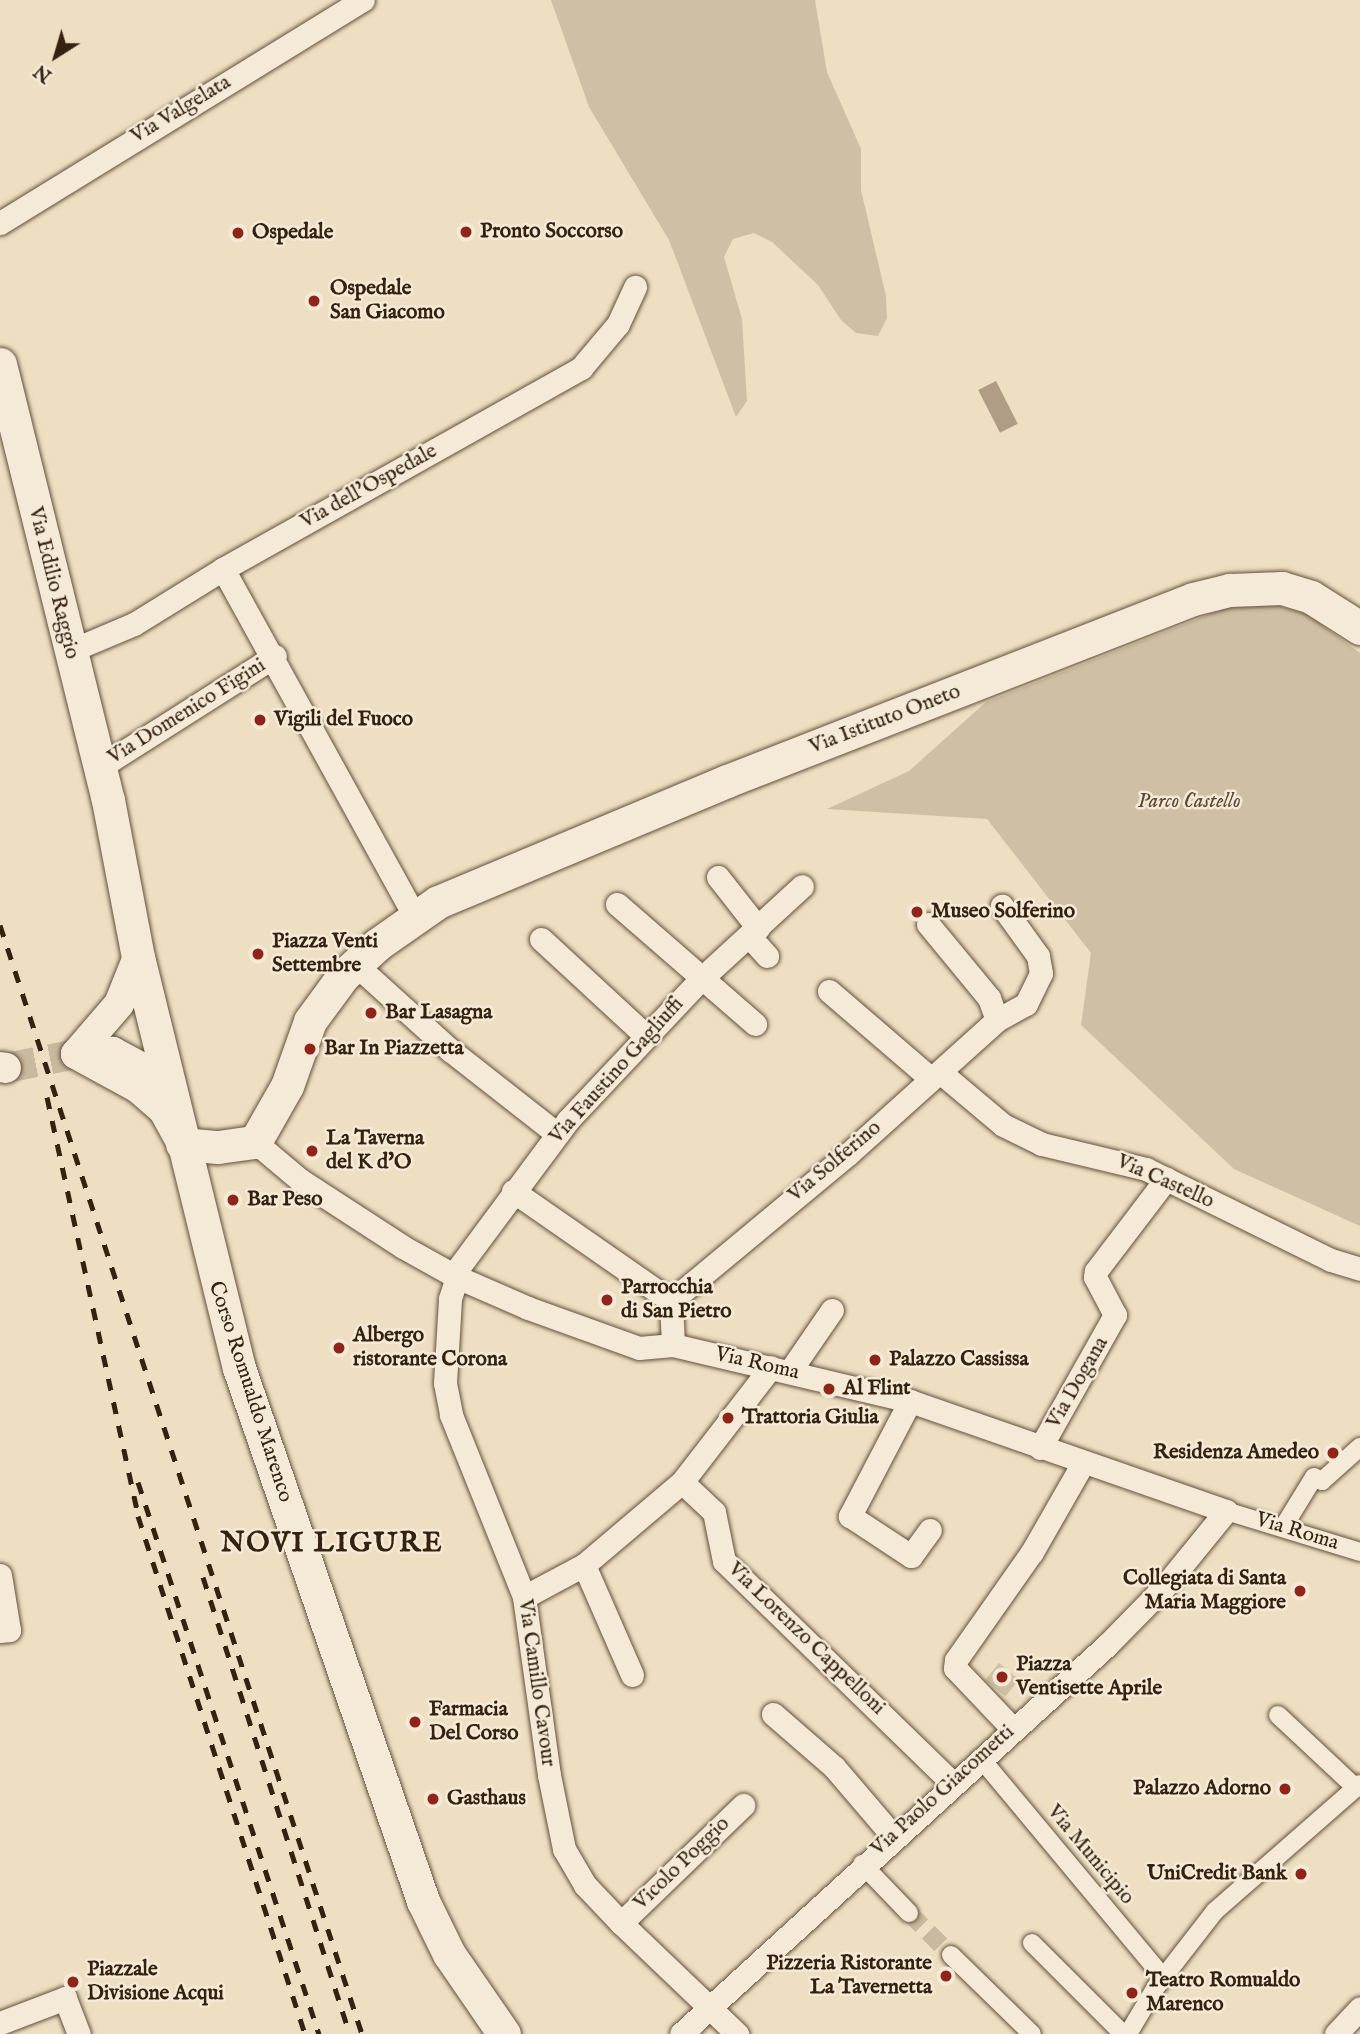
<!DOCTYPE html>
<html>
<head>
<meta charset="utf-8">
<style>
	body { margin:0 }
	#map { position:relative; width:1360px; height:2034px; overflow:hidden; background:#eedfc2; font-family:"IM FELL English",serif }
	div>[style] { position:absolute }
	.green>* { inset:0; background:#cfbfa4; transform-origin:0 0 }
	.water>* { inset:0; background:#af9e85; transform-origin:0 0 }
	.pedestrian-tunnel>* { height:18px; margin-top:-9px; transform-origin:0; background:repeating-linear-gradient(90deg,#c9b99e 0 18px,transparent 0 27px) }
	.tertiary-tunnel>* { height:30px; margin-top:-15px; transform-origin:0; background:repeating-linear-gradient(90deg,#c9b99e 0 30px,transparent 0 45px) }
	.roads { filter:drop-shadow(0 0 2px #63503c) drop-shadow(0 0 2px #63503c) }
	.pedestrian>* { height:18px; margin:-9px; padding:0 9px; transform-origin:9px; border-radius:9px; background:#f4ead7 }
	.minor>* { height:23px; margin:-11.5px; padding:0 11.5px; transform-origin:11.5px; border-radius:11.5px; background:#f4ead7 }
	.tertiary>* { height:30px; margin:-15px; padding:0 15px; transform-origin:15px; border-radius:15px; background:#f4ead7 }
	.secondary>* { height:33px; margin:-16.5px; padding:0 16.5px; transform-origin:16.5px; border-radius:16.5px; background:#f4ead7 }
	.rail>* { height:5px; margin-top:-2.5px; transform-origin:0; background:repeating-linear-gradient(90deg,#352110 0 12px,transparent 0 24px) }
	.dots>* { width:19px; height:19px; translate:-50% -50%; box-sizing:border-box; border:4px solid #f4ead7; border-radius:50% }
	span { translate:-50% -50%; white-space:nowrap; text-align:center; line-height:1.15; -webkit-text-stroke:5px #f4ead7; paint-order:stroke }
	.street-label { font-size:21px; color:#352110 }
	.poi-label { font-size:21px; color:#352110; font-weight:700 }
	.left { translate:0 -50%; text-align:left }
	.right { translate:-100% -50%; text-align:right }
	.park-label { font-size:21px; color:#5c4835; font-style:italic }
	.district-label { font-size:28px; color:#352110; font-weight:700; letter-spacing:2px }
	.north { position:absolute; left:21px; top:21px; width:70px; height:70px; -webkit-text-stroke:5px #f4ead7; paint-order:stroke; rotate:217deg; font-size:19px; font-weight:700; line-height:28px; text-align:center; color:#352110 }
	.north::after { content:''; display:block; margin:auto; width:24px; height:32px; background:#352110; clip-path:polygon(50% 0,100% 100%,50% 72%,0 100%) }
</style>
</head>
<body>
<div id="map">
	<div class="green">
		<i style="clip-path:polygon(551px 0,815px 0,827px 72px,861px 149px,861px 190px,886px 296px,887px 318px,878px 336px,856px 333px,841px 320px,818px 285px,772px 242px,754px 233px,733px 239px,724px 257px,742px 319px,747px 401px,736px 417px,669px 240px,589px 107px)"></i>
		<i style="clip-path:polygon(1272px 604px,1307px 614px,1360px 653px,1360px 1226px,1234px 1169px,1081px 1025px,1091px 953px,987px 819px,827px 809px,909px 771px,986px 702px,1228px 607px)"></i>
		<i style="left:999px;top:1663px;width:26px;height:22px;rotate:39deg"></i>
	</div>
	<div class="water">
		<i style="left:996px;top:381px;width:48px;height:20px;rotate:63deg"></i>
	</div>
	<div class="pedestrian-tunnel">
		<i style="left:909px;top:1913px;width:59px;rotate:45deg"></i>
	</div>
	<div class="tertiary-tunnel">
		<i style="left:6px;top:1068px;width:71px;rotate:-11.3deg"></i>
	</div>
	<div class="roads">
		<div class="pedestrian">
			<i style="left:1226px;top:1511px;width:140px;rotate:17deg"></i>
			<i style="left:1284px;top:1526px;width:57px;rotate:-58.5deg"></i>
			<i style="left:1314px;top:1477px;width:9px;rotate:27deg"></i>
			<i style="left:1322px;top:1481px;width:51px;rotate:-41.8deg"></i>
			<i style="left:1278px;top:1715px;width:107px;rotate:43.1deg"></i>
			<i style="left:983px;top:1761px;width:283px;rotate:50.2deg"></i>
			<i style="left:862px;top:1864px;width:68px;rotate:46.2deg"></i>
			<i style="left:1032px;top:1943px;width:129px;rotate:45deg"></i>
			<i style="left:951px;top:1955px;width:113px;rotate:44.3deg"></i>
			<i style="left:1128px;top:2034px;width:55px;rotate:-59.2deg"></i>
			<i style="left:1156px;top:1987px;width:96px;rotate:-52.2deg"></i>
			<i style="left:1215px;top:1911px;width:193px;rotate:-41.2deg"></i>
		</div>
		<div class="minor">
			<i style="left:0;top:223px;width:426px;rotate:-31.6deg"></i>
			<i style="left:223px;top:569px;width:401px;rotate:61.1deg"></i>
			<i style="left:70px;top:651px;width:69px;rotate:-22.9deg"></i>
			<i style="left:134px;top:624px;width:105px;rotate:-31.7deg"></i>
			<i style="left:223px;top:569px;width:411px;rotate:-29.3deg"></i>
			<i style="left:581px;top:368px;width:57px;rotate:-49.9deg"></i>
			<i style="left:618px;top:324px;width:41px;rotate:-65.3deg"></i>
			<i style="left:100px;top:767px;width:207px;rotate:-32.4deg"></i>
			<i style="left:718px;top:877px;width:65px;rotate:51.9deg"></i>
			<i style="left:617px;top:904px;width:183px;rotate:41deg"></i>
			<i style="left:928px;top:924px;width:96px;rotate:50.5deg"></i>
			<i style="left:989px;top:998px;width:23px;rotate:70deg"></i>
			<i style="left:749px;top:936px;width:27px;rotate:48deg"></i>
			<i style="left:541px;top:939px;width:143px;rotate:42.7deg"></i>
			<i style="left:356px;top:965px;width:127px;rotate:42.1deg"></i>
			<i style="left:450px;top:1050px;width:136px;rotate:38.1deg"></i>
			<i style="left:829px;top:991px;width:133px;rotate:40.7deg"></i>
			<i style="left:940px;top:1072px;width:82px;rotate:40.1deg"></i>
			<i style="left:1003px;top:1125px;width:43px;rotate:26deg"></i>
			<i style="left:1042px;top:1144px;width:107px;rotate:13.5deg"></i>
			<i style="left:1146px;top:1169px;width:206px;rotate:26.2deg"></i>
			<i style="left:1331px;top:1260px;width:30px;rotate:17deg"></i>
			<i style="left:255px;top:1142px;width:59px;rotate:40.2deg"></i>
			<i style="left:300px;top:1180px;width:123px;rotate:33deg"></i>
			<i style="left:403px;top:1247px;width:62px;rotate:29.1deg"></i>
			<i style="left:457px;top:1277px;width:77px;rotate:23.6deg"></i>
			<i style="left:528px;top:1308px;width:118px;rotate:19.8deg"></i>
			<i style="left:639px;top:1348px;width:34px;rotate:-5deg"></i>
			<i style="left:673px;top:1345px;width:244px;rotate:13.3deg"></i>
			<i style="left:910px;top:1401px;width:335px;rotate:19.2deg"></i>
			<i style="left:1226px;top:1511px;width:98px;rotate:129.2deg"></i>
			<i style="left:1164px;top:1587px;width:83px;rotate:134.5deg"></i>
			<i style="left:1106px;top:1646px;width:575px;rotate:137.61deg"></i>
			<i style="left:513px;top:1191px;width:193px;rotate:34.8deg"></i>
			<i style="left:671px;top:1301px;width:44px;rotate:87.4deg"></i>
			<i style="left:453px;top:1275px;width:193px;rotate:-53.4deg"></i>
			<i style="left:568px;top:1120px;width:194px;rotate:-46.7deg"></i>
			<i style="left:701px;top:979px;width:137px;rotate:-42.6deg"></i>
			<i style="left:457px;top:1277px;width:23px;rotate:108deg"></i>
			<i style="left:450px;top:1299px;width:84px;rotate:93.4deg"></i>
			<i style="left:445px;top:1383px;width:33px;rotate:79deg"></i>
			<i style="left:451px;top:1415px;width:196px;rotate:68.1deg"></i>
			<i style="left:524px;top:1597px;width:180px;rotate:82deg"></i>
			<i style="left:549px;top:1775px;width:76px;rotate:78.5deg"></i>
			<i style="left:564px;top:1849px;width:42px;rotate:59.7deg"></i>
			<i style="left:585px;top:1885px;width:52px;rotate:46.5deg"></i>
			<i style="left:621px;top:1923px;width:161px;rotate:43.7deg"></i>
			<i style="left:671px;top:1301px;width:229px;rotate:-39.7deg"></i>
			<i style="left:847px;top:1155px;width:202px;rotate:-42deg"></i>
			<i style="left:997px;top:1020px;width:33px;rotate:-29deg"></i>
			<i style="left:1026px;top:1004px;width:34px;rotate:-64deg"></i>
			<i style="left:1041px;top:973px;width:17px;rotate:-100deg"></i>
			<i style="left:1038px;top:956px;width:62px;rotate:-125.8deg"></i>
			<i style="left:790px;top:1371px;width:74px;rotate:-55.5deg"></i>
			<i style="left:910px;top:1401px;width:130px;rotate:117.6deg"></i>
			<i style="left:850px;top:1516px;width:73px;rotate:33.3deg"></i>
			<i style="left:911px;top:1556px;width:32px;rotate:-54deg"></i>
			<i style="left:1040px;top:1448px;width:153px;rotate:-60.6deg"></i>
			<i style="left:1115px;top:1315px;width:43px;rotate:-117.8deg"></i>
			<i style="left:1095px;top:1277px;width:6px;rotate:-81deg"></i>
			<i style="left:1096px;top:1271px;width:116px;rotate:-52.7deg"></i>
			<i style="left:682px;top:1482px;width:44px;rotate:43.2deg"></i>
			<i style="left:714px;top:1512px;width:50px;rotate:78.5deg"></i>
			<i style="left:724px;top:1561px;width:318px;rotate:44.2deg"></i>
			<i style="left:584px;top:1565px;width:120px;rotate:66.4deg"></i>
			<i style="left:0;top:1575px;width:56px;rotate:80.7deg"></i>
			<i style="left:9px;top:1630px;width:9px;rotate:174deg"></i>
			<i style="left:524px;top:1597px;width:68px;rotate:-28.1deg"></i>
			<i style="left:584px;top:1565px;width:128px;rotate:-40.3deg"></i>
			<i style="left:682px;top:1482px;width:145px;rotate:-52.3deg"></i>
			<i style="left:773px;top:1714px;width:81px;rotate:41deg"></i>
			<i style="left:834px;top:1767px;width:91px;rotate:49.5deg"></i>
			<i style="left:1013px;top:1729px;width:84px;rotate:-133.6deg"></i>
			<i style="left:955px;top:1668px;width:8px;rotate:-83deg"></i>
			<i style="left:956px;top:1660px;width:132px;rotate:-54.9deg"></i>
			<i style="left:1032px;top:1552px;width:103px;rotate:-60.2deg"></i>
			<i style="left:621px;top:1923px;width:170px;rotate:-44deg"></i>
			<i style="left:0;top:2023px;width:70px;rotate:-21deg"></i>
			<i style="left:65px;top:1998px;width:39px;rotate:69deg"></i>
			<i style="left:1336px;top:2034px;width:35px;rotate:-47deg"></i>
		</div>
		<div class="tertiary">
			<i style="left:76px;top:1054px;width:66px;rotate:-49.3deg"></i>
			<i style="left:119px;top:1004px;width:51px;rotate:-68deg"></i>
			<i style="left:0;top:1067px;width:6px;rotate:9deg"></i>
			<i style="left:169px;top:1087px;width:12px;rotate:-132deg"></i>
			<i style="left:161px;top:1078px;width:55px;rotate:-151.6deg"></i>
			<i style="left:113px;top:1052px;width:37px;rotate:177deg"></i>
			<i style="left:76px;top:1054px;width:71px;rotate:28.7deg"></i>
			<i style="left:138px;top:1088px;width:35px;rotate:41deg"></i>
			<i style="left:164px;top:1111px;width:31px;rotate:61deg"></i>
		</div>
		<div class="secondary">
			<i style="left:0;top:364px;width:449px;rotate:76.1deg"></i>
			<i style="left:108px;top:800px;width:160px;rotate:79.2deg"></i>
			<i style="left:138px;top:957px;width:423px;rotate:76.2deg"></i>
			<i style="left:239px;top:1368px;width:564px;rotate:70.95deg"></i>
			<i style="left:423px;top:1901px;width:59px;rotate:63.9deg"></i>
			<i style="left:449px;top:1954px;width:97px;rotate:55.5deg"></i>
			<i style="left:182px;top:1144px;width:36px;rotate:5deg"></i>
			<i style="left:218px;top:1147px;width:37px;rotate:-8deg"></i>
			<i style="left:255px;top:1142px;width:64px;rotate:-60.3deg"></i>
			<i style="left:287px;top:1086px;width:69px;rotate:-70.5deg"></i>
			<i style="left:310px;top:1021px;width:56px;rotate:-53.7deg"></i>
			<i style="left:343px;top:976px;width:47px;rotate:-42.4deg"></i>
			<i style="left:378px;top:944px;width:73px;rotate:-35deg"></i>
			<i style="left:438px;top:902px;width:313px;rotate:-22.7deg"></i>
			<i style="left:727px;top:781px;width:500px;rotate:-21.33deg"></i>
			<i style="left:1193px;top:599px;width:38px;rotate:-14deg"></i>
			<i style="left:1230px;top:590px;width:52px;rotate:-2.2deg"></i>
			<i style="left:1282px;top:588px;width:30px;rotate:17deg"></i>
			<i style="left:1311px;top:597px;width:58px;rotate:32.3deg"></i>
		</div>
	</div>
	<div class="rail">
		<i style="left:0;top:925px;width:1167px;rotate:71.92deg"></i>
		<i style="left:47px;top:1097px;width:429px;rotate:77.7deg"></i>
		<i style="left:138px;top:1516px;width:544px;rotate:72.13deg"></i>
		<i style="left:138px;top:1482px;width:581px;rotate:71.85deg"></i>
		<i style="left:203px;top:1577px;width:480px;rotate:72.2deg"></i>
	</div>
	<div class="dots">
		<i style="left:466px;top:232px;background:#8f2418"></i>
		<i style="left:238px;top:233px;background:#8f2418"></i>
		<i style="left:314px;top:301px;background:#8f2418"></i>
		<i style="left:260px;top:720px;background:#8f2418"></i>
		<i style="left:917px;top:912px;background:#8f2418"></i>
		<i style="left:258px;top:954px;background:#8f2418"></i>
		<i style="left:371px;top:1013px;background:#8f2418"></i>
		<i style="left:310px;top:1049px;background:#8f2418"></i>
		<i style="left:312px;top:1151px;background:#8f2418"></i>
		<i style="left:233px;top:1200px;background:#8f2418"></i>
		<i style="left:607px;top:1300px;background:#8f2418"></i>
		<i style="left:339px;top:1348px;background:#8f2418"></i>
		<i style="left:875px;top:1360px;background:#8f2418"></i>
		<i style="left:829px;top:1389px;background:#8f2418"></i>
		<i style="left:728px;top:1418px;background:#8f2418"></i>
		<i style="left:1333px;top:1453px;background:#8f2418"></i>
		<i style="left:1300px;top:1591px;background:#8f2418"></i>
		<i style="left:1002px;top:1677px;background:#8f2418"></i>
		<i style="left:415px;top:1722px;background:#8f2418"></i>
		<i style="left:1285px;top:1789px;background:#8f2418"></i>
		<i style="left:433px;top:1799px;background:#8f2418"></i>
		<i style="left:1301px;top:1874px;background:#8f2418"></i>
		<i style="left:946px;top:1976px;background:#8f2418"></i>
		<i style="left:73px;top:1982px;background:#8f2418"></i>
		<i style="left:1132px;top:1993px;background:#8f2418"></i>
	</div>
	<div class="street-label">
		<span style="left:181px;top:110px;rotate:-31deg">Via Valgelata</span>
		<span style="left:369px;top:487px;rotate:-29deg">Via dell'Ospedale</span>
		<span style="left:53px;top:583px;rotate:76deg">Via Edilio Raggio</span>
		<span style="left:187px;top:712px;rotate:-32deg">Via Domenico Figini</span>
		<span style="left:885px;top:720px;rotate:-21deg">Via Istituto Oneto</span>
		<span style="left:617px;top:1071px;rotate:-48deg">Via Faustino Gagliuffi</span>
		<span style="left:835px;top:1162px;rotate:-40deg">Via Solferino</span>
		<span style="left:1165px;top:1182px;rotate:24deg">Via Castello</span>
		<span style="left:757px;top:1364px;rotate:13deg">Via Roma</span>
		<span style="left:1078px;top:1383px;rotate:-60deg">Via Dogana</span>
		<span style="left:250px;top:1392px;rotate:72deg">Corso Romualdo Marenco</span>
		<span style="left:1297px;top:1532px;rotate:17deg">Via Roma</span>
		<span style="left:806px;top:1639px;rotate:44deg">Via Lorenzo Cappelloni</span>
		<span style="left:536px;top:1683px;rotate:82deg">Via Camillo Cavour</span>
		<span style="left:943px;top:1791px;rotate:-42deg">Via Paolo Giacometti</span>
		<span style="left:1090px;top:1855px;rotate:50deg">Via Municipio</span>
		<span style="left:682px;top:1864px;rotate:-44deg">Vicolo Poggio</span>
	</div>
	<div class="poi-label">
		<span class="left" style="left:480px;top:232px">Pronto Soccorso</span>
		<span class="left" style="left:252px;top:233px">Ospedale</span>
		<span class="left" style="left:330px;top:301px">Ospedale<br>San Giacomo</span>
		<span class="left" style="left:274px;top:720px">Vigili del Fuoco</span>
		<span class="left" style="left:931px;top:912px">Museo Solferino</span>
		<span class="left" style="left:272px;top:954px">Piazza Venti<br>Settembre</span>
		<span class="left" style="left:385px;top:1013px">Bar Lasagna</span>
		<span class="left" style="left:324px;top:1049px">Bar In Piazzetta</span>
		<span class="left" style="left:326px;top:1151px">La Taverna<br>del K d'O</span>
		<span class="left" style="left:247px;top:1200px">Bar Peso</span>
		<span class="left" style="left:621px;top:1300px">Parrocchia<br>di San Pietro</span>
		<span class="left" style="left:353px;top:1348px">Albergo<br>ristorante Corona</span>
		<span class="left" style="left:889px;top:1360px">Palazzo Cassissa</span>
		<span class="left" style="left:843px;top:1389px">Al Flint</span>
		<span class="left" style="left:742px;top:1418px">Trattoria Giulia</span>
		<span class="right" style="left:1319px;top:1453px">Residenza Amedeo</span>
		<span class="right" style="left:1286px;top:1591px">Collegiata di Santa<br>Maria Maggiore</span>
		<span class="left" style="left:1016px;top:1677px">Piazza<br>Ventisette Aprile</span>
		<span class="left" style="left:429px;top:1722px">Farmacia<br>Del Corso</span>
		<span class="right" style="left:1271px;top:1789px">Palazzo Adorno</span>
		<span class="left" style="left:447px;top:1799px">Gasthaus</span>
		<span class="right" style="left:1287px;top:1874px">UniCredit Bank</span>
		<span class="right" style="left:932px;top:1976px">Pizzeria Ristorante<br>La Tavernetta</span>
		<span class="left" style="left:87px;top:1982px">Piazzale<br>Divisione Acqui</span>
		<span class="left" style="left:1146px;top:1993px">Teatro Romualdo<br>Marenco</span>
	</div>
	<div class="park-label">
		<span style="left:1189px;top:802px">Parco Castello</span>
	</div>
	<div class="district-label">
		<span style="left:332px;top:1544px">NOVI LIGURE</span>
	</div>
	<div class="north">N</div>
</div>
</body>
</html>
